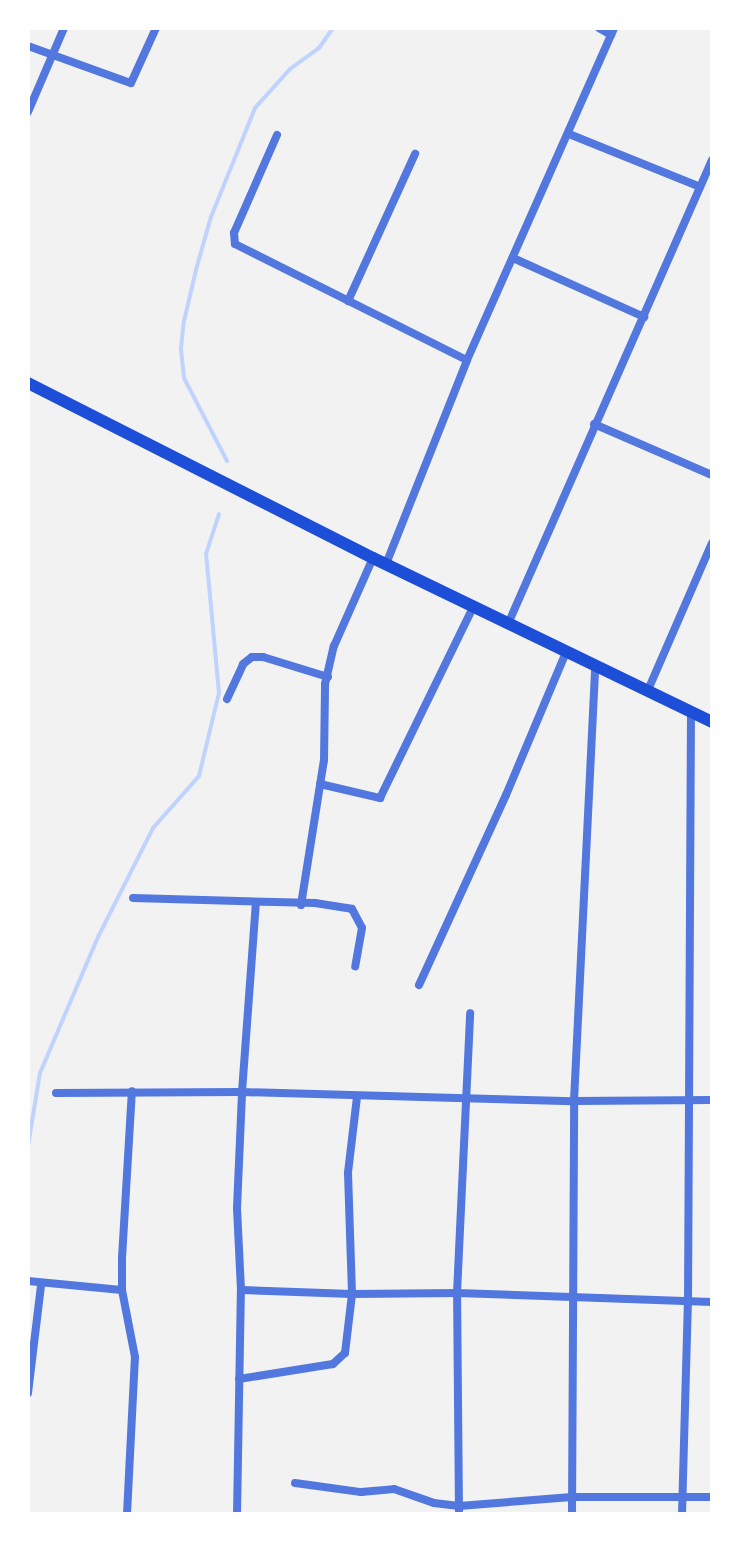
<!DOCTYPE html>
<html>
<head>
<meta charset="utf-8">
<style>
	body { margin:0 }
	#map { position:relative; width:740px; height:1542px; overflow:hidden; background:#f2f2f2; font-family:"Sofia Sans Condensed",sans-serif }
	div>[style] { position:absolute }
	.stream>* { height:4px; margin:-2px; padding:0 2px; transform-origin:2px; border-radius:2px; background:#bfd3fe }
	.minor>* { height:8px; margin:-4px; padding:0 4px; transform-origin:4px; border-radius:4px; background:#5277de }
	.primary>* { height:12px; margin:-6px; padding:0 6px; transform-origin:6px; border-radius:6px; background:#1d4ed8 }
	span { translate:-50% -50%; white-space:nowrap; text-align:center; line-height:1.15; -webkit-text-stroke:8px #fff; paint-order:stroke }
	.frame { position:absolute; inset:0; border:30px solid #fff; pointer-events:none }
</style>
</head>
<body>
<div id="map">
	<div class="stream">
		<i style="left:227px;top:461px;width:93px;rotate:-117.4deg"></i>
		<i style="left:184px;top:378px;width:30px;rotate:-96deg"></i>
		<i style="left:181px;top:348px;width:27px;rotate:-84deg"></i>
		<i style="left:184px;top:321px;width:57px;rotate:-76.7deg"></i>
		<i style="left:197px;top:266px;width:51px;rotate:-74.1deg"></i>
		<i style="left:211px;top:217px;width:118px;rotate:-68deg"></i>
		<i style="left:255px;top:108px;width:52px;rotate:-48.1deg"></i>
		<i style="left:290px;top:69px;width:36px;rotate:-36deg"></i>
		<i style="left:319px;top:48px;width:24px;rotate:-55deg"></i>
		<i style="left:28px;top:1146px;width:74px;rotate:-80.7deg"></i>
		<i style="left:40px;top:1073px;width:148px;rotate:-66.9deg"></i>
		<i style="left:98px;top:937px;width:122px;rotate:-63.2deg"></i>
		<i style="left:153px;top:828px;width:69px;rotate:-48.5deg"></i>
		<i style="left:199px;top:776px;width:85px;rotate:-76.5deg"></i>
		<i style="left:219px;top:693px;width:140px;rotate:-95.3deg"></i>
		<i style="left:206px;top:554px;width:42px;rotate:-72deg"></i>
	</div>
	<div class="minor">
		<i style="left:599px;top:28px;width:14px;rotate:30deg"></i>
		<i style="left:28px;top:46px;width:109px;rotate:19.8deg"></i>
		<i style="left:131px;top:83px;width:60px;rotate:-65.6deg"></i>
		<i style="left:28px;top:112px;width:91px;rotate:-66.8deg"></i>
		<i style="left:569px;top:134px;width:141px;rotate:22deg"></i>
		<i style="left:277px;top:135px;width:107px;rotate:113.7deg"></i>
		<i style="left:234px;top:233px;width:11px;rotate:85deg"></i>
		<i style="left:235px;top:244px;width:259px;rotate:26.6deg"></i>
		<i style="left:513px;top:258px;width:144px;rotate:24.2deg"></i>
		<i style="left:348px;top:301px;width:162px;rotate:-65.5deg"></i>
		<i style="left:594px;top:424px;width:129px;rotate:23.4deg"></i>
		<i style="left:386px;top:564px;width:219px;rotate:-68.3deg"></i>
		<i style="left:467px;top:360px;width:363px;rotate:-66.1deg"></i>
		<i style="left:508px;top:624px;width:507px;rotate:-66.27deg"></i>
		<i style="left:648px;top:690px;width:160px;rotate:-66.5deg"></i>
		<i style="left:227px;top:699px;width:38px;rotate:-65deg"></i>
		<i style="left:243px;top:664px;width:11px;rotate:-38deg"></i>
		<i style="left:252px;top:657px;width:11px"></i>
		<i style="left:263px;top:657px;width:68px;rotate:17.1deg"></i>
		<i style="left:320px;top:784px;width:62px;rotate:13.1deg"></i>
		<i style="left:380px;top:798px;width:212px;rotate:-64deg"></i>
		<i style="left:133px;top:898px;width:182px;rotate:1.6deg"></i>
		<i style="left:315px;top:903px;width:37px;rotate:9deg"></i>
		<i style="left:352px;top:909px;width:21px;rotate:62deg"></i>
		<i style="left:362px;top:928px;width:39px;rotate:100deg"></i>
		<i style="left:301px;top:905px;width:147px;rotate:-81deg"></i>
		<i style="left:324px;top:760px;width:76px;rotate:-89.2deg"></i>
		<i style="left:325px;top:684px;width:39px;rotate:-77deg"></i>
		<i style="left:334px;top:646px;width:96px;rotate:-66.1deg"></i>
		<i style="left:419px;top:985px;width:209px;rotate:-65.4deg"></i>
		<i style="left:506px;top:795px;width:155px;rotate:-67.2deg"></i>
		<i style="left:56px;top:1093px;width:186px;rotate:-0.3deg"></i>
		<i style="left:242px;top:1092px;width:190px;rotate:-85.8deg"></i>
		<i style="left:357px;top:1097px;width:77px;rotate:96.8deg"></i>
		<i style="left:348px;top:1173px;width:121px;rotate:88.1deg"></i>
		<i style="left:352px;top:1294px;width:105px;rotate:-0.5deg"></i>
		<i style="left:457px;top:1293px;width:255px;rotate:2deg"></i>
		<i style="left:28px;top:1281px;width:94px;rotate:5.5deg"></i>
		<i style="left:239px;top:1379px;width:95px;rotate:-9.1deg"></i>
		<i style="left:333px;top:1364px;width:16px;rotate:-43deg"></i>
		<i style="left:345px;top:1353px;width:59px;rotate:-83.2deg"></i>
		<i style="left:352px;top:1294px;width:111px;rotate:-177.9deg"></i>
		<i style="left:28px;top:1393px;width:109px;rotate:-83.1deg"></i>
		<i style="left:295px;top:1483px;width:67px;rotate:7.8deg"></i>
		<i style="left:361px;top:1492px;width:33px;rotate:-5deg"></i>
		<i style="left:394px;top:1489px;width:42px;rotate:19.3deg"></i>
		<i style="left:434px;top:1503px;width:25px;rotate:7deg"></i>
		<i style="left:459px;top:1506px;width:113px;rotate:-4.6deg"></i>
		<i style="left:572px;top:1497px;width:140px"></i>
		<i style="left:127px;top:1514px;width:157px;rotate:-87.1deg"></i>
		<i style="left:135px;top:1357px;width:68px;rotate:-101deg"></i>
		<i style="left:122px;top:1290px;width:32px;rotate:-90deg"></i>
		<i style="left:122px;top:1258px;width:167px;rotate:-86.6deg"></i>
		<i style="left:237px;top:1514px;width:224px;rotate:-89deg"></i>
		<i style="left:241px;top:1290px;width:82px;rotate:-92.8deg"></i>
		<i style="left:237px;top:1208px;width:116px;rotate:-87.5deg"></i>
		<i style="left:242px;top:1092px;width:332px;rotate:1.6deg"></i>
		<i style="left:574px;top:1101px;width:138px;rotate:-0.4deg"></i>
		<i style="left:459px;top:1514px;width:221px;rotate:-90.5deg"></i>
		<i style="left:457px;top:1293px;width:280px;rotate:-87.3deg"></i>
		<i style="left:572px;top:1514px;width:413px;rotate:-89.7deg"></i>
		<i style="left:574px;top:1101px;width:436px;rotate:-87.2deg"></i>
		<i style="left:682px;top:1514px;width:212px;rotate:-88.4deg"></i>
		<i style="left:688px;top:1302px;width:591px;rotate:-89.71deg"></i>
	</div>
	<div class="primary">
		<i style="left:28px;top:383px;width:387px;rotate:26.9deg"></i>
		<i style="left:373px;top:558px;width:377px;rotate:25.8deg"></i>
	</div>
	<div class="frame"></div>
</div>
</body>
</html>
